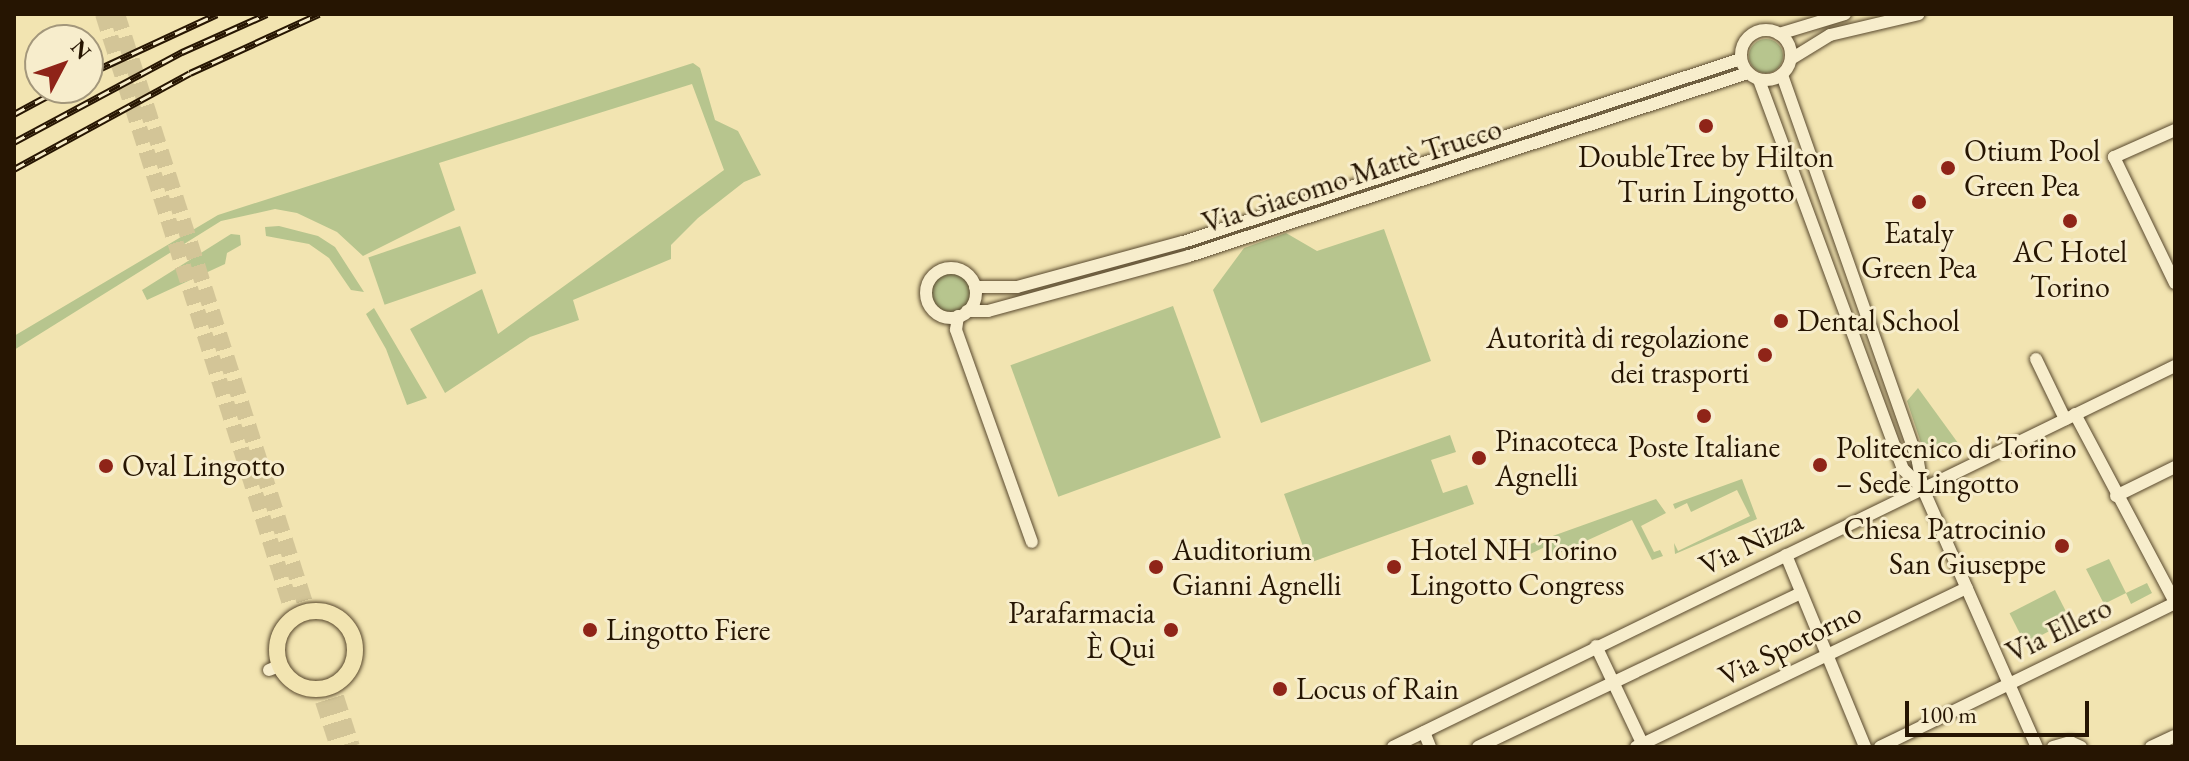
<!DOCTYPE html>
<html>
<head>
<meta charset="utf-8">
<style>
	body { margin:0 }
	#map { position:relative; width:2189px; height:761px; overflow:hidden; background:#f2e4b1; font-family:"EB Garamond",serif }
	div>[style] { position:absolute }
	.green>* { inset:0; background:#b7c58e; transform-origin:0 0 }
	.round { border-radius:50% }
	.major-tunnel>* { height:16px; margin-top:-8px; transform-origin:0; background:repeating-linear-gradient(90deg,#d3c597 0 16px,transparent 0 24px) }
	.roads { filter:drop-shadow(0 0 2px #59492e) drop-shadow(0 0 2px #59492e) }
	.minor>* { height:12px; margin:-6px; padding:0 6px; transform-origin:6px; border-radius:6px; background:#f7edcc }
	.minor>.ring { margin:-6px; padding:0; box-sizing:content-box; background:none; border:12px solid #f7edcc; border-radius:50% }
	.major>* { height:16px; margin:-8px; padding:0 8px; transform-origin:8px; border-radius:8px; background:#f2e4b1 }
	.major>.ring { margin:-8px; padding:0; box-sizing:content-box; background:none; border:16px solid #f2e4b1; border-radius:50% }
	.rail>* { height:7px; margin-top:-3.5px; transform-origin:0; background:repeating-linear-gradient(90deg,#f7edcc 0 12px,#261502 0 24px); box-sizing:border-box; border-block:2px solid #261502 }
	.dots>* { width:22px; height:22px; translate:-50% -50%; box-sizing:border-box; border:4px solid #f7edcc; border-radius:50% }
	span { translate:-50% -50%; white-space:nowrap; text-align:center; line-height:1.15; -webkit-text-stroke:6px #f7edcc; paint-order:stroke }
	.poi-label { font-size:30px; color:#261502 }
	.left { translate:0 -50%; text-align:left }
	.right { translate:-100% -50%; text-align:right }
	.street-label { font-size:30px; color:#261502 }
	.frame { position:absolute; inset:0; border:16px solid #261502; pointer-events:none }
	.north { position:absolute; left:24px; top:24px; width:80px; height:80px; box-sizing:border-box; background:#f7edcc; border:2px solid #a3977b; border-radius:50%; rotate:49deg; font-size:22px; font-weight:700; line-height:32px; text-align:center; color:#261502 }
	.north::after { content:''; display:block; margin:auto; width:28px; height:36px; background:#8f2418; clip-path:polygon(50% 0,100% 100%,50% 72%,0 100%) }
	.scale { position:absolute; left:1905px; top:701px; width:184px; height:36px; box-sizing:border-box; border:4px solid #261502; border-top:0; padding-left:10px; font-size:24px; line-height:28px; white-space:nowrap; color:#261502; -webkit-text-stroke:6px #f7edcc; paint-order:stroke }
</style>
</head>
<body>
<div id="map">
	<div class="green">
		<i class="round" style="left:1749px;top:39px;width:34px;height:34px"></i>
		<i style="clip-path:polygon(693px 63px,700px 68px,715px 120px,738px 131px,761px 175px,744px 182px,698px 218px,671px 245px,671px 259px,573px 300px,579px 320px,530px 337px,445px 393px,410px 329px,482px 289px,498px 334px,724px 170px,692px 84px,439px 163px,455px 210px,363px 256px,337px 232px,297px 213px,275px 209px,221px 221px,14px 350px,14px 336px,218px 215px)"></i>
		<i style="clip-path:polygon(279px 226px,318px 236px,335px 247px,364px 292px,351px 290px,329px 258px,309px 244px,266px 236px,265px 227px)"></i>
		<i style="left:460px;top:226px;width:50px;height:97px;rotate:71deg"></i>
		<i style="clip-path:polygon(1384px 229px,1431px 361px,1261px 423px,1213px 290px,1244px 248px,1286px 233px,1317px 251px)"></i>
		<i style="clip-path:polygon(231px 234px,240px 235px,241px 245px,227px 253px,225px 264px,147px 300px,142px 290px)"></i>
		<i class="round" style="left:932px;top:274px;width:38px;height:38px"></i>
		<i style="left:1173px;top:306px;width:140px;height:173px;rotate:70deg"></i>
		<i style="clip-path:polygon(374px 308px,427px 398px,407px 405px,386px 349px,366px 314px)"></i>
		<i style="clip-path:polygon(1918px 388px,1958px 443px,1926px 458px,1907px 401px)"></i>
		<i style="clip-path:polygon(1450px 435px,1456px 452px,1431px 460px,1443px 493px,1467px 485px,1474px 504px,1309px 563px,1284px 494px)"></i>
		<i style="clip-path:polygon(1742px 479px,1757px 519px,1675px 554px,1674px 543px,1678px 551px,1750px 516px,1737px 490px,1691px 512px,1687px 503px,1675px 509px,1673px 504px)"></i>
		<i style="clip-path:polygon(1656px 499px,1666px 513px,1641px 526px,1654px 552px,1660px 550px,1663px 556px,1652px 560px,1632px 520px,1553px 556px,1549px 545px,1524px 557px,1522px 547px)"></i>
		<i style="clip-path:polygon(2109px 559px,2126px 593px,2147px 583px,2152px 593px,2131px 604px,2126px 593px,2104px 604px,2086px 569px)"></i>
		<i style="left:2055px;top:590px;width:34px;height:51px;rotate:63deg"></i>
	</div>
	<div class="major-tunnel">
		<i style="left:103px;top:14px;width:622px;rotate:72.41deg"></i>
		<i style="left:117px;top:14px;width:618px;rotate:72.3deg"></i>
		<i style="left:336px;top:697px;width:52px;rotate:72.3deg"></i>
		<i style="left:323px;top:701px;width:48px;rotate:71.9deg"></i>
	</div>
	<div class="roads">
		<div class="minor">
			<i class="ring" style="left:1741px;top:30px;width:38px;height:38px"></i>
			<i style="left:1779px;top:34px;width:69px;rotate:-16.9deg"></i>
			<i style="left:1791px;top:59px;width:46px;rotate:-31.6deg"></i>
			<i style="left:1830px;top:35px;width:91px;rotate:-13.3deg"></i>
			<i style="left:1782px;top:75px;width:410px;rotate:70.6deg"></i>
			<i style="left:1918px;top:462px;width:27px;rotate:80deg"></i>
			<i style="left:1923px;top:489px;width:282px;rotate:66.2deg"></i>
			<i style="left:1759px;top:80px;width:415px;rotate:69.7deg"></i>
			<i style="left:1903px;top:469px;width:28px;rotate:45deg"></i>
			<i style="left:2175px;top:130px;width:67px;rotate:156.1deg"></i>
			<i style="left:2114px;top:157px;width:140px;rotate:64.2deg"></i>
			<i class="ring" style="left:926px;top:268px;width:38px;height:38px"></i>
			<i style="left:975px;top:287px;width:42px"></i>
			<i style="left:1017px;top:287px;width:172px;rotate:-15.2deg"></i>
			<i style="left:1183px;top:242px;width:587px;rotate:-18.16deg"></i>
			<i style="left:967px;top:311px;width:21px"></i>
			<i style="left:988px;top:311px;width:208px;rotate:-15.3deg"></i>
			<i style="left:1189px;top:256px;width:588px;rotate:-18.13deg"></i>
			<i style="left:958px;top:316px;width:14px;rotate:98deg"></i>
			<i style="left:956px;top:330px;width:225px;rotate:70.3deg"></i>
			<i style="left:2036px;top:359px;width:67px;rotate:64.2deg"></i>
			<i style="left:2075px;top:414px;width:213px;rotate:62deg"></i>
			<i style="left:2116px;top:496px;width:66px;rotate:-26.2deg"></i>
			<i style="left:1786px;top:555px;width:208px;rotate:67.6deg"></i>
			<i style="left:1596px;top:646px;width:112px;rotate:64.6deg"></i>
			<i style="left:269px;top:670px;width:11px;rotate:-22deg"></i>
			<i style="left:1424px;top:732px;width:16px;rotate:68deg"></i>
			<i style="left:1393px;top:747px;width:870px;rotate:-25.98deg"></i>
			<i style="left:1478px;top:747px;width:358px;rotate:-25.5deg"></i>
			<i style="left:1636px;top:747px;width:367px;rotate:-25.7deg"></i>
			<i style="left:1880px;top:747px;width:328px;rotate:-26deg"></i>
			<i style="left:2053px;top:747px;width:18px;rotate:-16deg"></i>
			<i style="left:2070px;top:742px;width:12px;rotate:24deg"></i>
			<i style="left:2151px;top:747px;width:26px;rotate:-25deg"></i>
		</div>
		<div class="major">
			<i class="ring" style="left:277px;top:611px;width:62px;height:62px"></i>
		</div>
	</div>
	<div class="rail">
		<i style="left:88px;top:74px;width:142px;rotate:-24.9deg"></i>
		<i style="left:14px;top:114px;width:55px;rotate:-28.4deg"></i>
		<i style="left:14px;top:142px;width:191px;rotate:-28.2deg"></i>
		<i style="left:182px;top:52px;width:93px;rotate:-24.1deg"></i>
		<i style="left:14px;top:169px;width:200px;rotate:-28.6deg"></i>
		<i style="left:190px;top:73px;width:142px;rotate:-24.6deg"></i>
	</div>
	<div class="dots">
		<i style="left:1706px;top:126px;background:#8f2418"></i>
		<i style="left:1948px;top:168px;background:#8f2418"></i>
		<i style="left:1919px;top:202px;background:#8f2418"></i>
		<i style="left:2070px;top:221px;background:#8f2418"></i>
		<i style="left:1781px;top:321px;background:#8f2418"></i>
		<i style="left:1765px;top:355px;background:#8f2418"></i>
		<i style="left:1704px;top:416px;background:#8f2418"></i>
		<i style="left:1479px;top:458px;background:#8f2418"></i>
		<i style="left:1820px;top:465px;background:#8f2418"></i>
		<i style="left:106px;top:466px;background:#8f2418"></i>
		<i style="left:2062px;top:546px;background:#8f2418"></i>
		<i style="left:1156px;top:567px;background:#8f2418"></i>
		<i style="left:1394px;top:567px;background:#8f2418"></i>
		<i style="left:590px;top:630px;background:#8f2418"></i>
		<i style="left:1171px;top:630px;background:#8f2418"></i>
		<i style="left:1280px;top:689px;background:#8f2418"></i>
	</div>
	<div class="poi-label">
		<span class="left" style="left:1964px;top:168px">Otium Pool<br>Green Pea</span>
		<span style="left:1706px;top:174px">DoubleTree by Hilton<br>Turin Lingotto</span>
		<span style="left:1919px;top:250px">Eataly<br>Green Pea</span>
		<span style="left:2070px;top:269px">AC Hotel<br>Torino</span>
		<span class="left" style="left:1797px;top:321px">Dental School</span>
		<span class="right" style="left:1749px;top:355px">Autorità di regolazione<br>dei trasporti</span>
		<span class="left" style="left:1495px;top:458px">Pinacoteca<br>Agnelli</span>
		<span style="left:1704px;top:447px">Poste Italiane</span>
		<span class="left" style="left:1836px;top:465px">Politecnico di Torino<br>– Sede Lingotto</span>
		<span class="left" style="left:122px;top:466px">Oval Lingotto</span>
		<span class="right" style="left:2046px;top:546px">Chiesa Patrocinio<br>San Giuseppe</span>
		<span class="left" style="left:1172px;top:567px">Auditorium<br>Gianni Agnelli</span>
		<span class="left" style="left:1410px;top:567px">Hotel NH Torino<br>Lingotto Congress</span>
		<span class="right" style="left:1155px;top:630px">Parafarmacia<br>È Qui</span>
		<span class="left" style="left:606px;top:630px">Lingotto Fiere</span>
		<span class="left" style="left:1296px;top:689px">Locus of Rain</span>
	</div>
	<div class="street-label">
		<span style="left:1352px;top:176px;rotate:-18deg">Via Giacomo Mattè Trucco</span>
		<span style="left:1751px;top:543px;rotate:-26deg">Via Nizza</span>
		<span style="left:2059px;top:630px;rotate:-26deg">Via Ellero</span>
		<span style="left:1790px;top:644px;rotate:-26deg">Via Spotorno</span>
	</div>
	<div class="frame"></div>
	<div class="north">N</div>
	<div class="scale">100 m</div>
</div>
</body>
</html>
